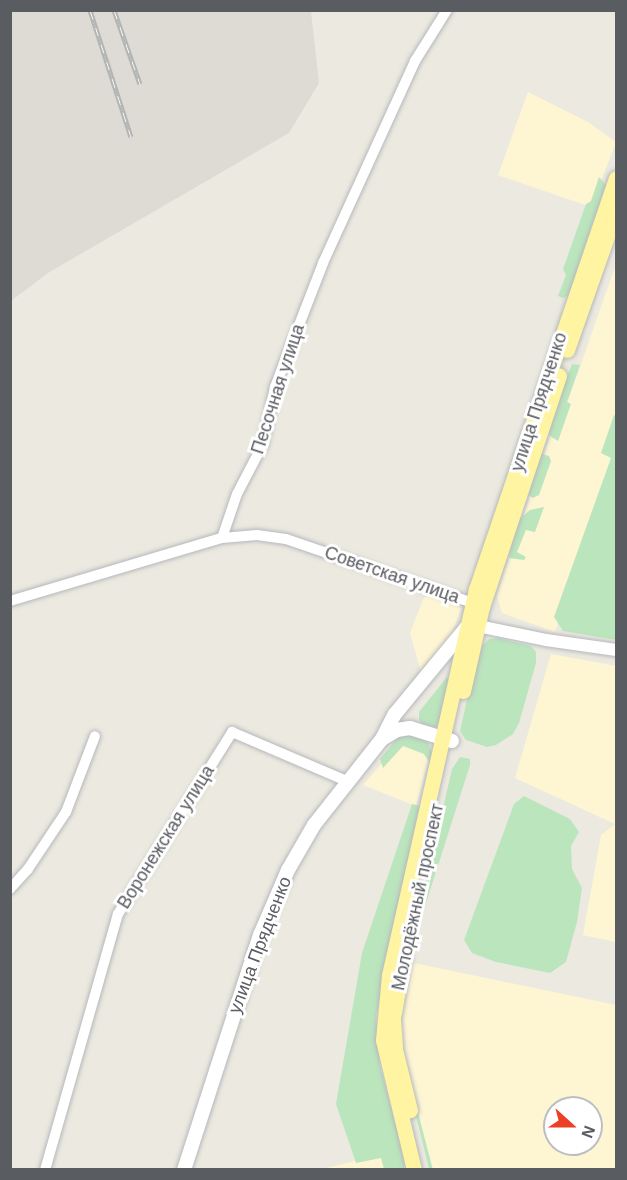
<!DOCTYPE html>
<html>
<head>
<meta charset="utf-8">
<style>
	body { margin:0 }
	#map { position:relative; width:627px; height:1180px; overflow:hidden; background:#eceae0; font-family:Helvetica,sans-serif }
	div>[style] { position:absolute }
	.commercial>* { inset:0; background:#fef6d3 }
	.industrial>* { inset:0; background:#dddbd4 }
	.green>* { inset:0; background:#bbe5bd }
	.roads { filter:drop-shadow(0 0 2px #b6b8bd) drop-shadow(0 0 2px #b6b8bd) }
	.minor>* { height:10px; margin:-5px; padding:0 5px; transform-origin:5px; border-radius:5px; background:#fff }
	.tertiary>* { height:12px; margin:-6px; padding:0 6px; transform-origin:6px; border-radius:6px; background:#fff }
	.secondary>* { height:14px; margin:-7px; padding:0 7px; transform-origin:7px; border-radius:7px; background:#fff }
	.primary>* { height:15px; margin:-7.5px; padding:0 7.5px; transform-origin:7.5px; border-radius:7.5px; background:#fff4a2 }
	.rail>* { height:5px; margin-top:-2.5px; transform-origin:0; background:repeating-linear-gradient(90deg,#fff 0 9px,#b3b4b4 0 18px); box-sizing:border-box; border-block:2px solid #b3b4b4 }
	span { translate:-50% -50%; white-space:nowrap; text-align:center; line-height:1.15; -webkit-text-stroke:6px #fff; paint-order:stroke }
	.street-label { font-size:18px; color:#595c61 }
	.frame { position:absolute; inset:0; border:12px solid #595c61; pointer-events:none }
	.north { position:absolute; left:543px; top:1096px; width:60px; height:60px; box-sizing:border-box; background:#fff; border:2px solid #bdbec0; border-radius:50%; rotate:111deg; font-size:16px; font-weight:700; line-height:24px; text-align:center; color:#595c61 }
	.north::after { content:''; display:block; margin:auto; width:21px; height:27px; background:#ec3f26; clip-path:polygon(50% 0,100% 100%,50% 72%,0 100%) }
</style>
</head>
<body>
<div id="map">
	<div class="commercial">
		<i style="clip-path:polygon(528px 92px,588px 122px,616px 142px,591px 207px,498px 175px)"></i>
		<i style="clip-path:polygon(615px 267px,616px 460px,555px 632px,502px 613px,497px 596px,559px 411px,566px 407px)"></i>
		<i style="clip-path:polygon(429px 592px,464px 602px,451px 635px,421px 672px,410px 633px,423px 600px)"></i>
		<i style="clip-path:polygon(551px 654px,616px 666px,616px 942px,583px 935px,601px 835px,615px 824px,515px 778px)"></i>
		<i style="clip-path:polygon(399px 743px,410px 744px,429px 758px,416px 806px,363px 785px)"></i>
		<i style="clip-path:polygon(evenodd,409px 962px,616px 1005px,616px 1169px,431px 1169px,412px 1097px,399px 1031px,409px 962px,555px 1108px,591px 1108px,591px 1144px,555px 1144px,555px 1108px)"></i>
		<i style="clip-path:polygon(382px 1154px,395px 1170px,322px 1170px,323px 1169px)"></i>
	</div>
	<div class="industrial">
		<i style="clip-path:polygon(11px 10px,311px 11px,319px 83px,289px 133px,48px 273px,11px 301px)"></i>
	</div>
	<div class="green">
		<i style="clip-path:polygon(599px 177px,607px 186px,570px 295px,563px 298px,558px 296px,566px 275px,563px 269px,586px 204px,591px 201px)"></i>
		<i style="clip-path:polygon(572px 364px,580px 365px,567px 402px,571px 404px,558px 441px,550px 436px,547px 428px)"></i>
		<i style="clip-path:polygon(614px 415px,616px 416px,616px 640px,563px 631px,554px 617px,611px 458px,601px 453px)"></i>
		<i style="clip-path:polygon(542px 454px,549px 456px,551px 461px,539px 495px,533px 498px,527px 494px,538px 455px)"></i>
		<i style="clip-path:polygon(544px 507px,535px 532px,526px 530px,517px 552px,526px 557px,524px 560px,509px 558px,516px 522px,530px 510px)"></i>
		<i style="clip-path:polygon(498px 638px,531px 646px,536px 652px,536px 663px,519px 723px,513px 734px,496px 745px,487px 747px,466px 740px,460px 731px,478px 650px,489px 639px)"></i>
		<i style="clip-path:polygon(447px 677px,449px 680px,440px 721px,435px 727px,423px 725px,419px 720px,419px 712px)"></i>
		<i style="clip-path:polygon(411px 734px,428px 742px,433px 755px,430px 763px,424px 754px,403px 746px,383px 768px,380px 759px,399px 736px)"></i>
		<i style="clip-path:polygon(460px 757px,470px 759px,470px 765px,422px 916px,402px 1012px,401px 1034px,407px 1070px,433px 1170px,429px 1169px,398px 1042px,406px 968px,452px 769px)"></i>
		<i style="clip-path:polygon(524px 796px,570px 819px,579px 832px,571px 846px,572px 869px,582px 888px,577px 922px,566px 962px,550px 973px,496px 962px,472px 953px,464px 940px,514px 804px)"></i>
		<i style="clip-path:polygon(412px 804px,421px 806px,376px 1016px,380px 1066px,405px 1159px,404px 1169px,384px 1169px,381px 1158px,356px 1163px,336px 1104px,362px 953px)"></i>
	</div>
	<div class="roads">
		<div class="minor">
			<i style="left:222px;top:538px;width:35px;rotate:-5deg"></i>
			<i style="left:257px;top:535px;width:29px;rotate:8deg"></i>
			<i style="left:286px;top:539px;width:185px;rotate:18.9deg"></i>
			<i style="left:461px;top:599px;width:13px;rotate:18deg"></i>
			<i style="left:473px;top:603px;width:4px;rotate:76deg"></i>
			<i style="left:10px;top:601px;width:221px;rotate:-16.6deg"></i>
			<i style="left:222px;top:538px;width:46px;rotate:-71.2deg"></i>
			<i style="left:237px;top:494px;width:56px;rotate:-62.5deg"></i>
			<i style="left:263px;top:444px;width:58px;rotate:-78.1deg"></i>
			<i style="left:275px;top:387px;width:133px;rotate:-68.8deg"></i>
			<i style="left:323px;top:263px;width:222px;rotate:-65.5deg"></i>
			<i style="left:415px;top:61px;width:60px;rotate:-57.9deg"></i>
			<i style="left:10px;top:889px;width:27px;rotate:-48deg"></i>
			<i style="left:28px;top:869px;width:69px;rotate:-56.3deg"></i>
			<i style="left:66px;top:812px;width:81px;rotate:-69.1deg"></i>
			<i style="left:45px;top:1170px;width:266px;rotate:-74.1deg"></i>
			<i style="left:118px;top:914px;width:215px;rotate:-57.9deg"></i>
			<i style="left:232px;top:732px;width:125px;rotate:23.1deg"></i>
		</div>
		<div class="tertiary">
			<i style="left:478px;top:626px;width:69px;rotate:11.6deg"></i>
			<i style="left:546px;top:640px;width:71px;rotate:8.1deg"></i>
		</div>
		<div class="secondary">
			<i style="left:382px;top:739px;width:17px;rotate:-31deg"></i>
			<i style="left:397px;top:730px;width:13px;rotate:-9deg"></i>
			<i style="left:410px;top:728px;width:44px;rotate:17.2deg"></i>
			<i style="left:184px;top:1170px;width:247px;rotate:-72.1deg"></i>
			<i style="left:260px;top:935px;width:71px;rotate:-66.7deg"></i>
			<i style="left:288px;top:870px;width:52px;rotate:-60deg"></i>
			<i style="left:314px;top:825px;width:110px;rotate:-51.7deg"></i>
			<i style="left:382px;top:739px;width:28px;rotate:-63deg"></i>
			<i style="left:395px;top:714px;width:112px;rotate:-50.5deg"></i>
			<i style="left:466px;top:628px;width:3px"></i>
		</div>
		<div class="primary">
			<i style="left:567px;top:350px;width:147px;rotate:-70.6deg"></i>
			<i style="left:463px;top:691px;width:86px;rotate:-77.3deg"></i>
			<i style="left:482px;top:607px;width:244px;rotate:-71.6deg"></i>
			<i style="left:404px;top:957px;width:62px;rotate:100.2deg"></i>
			<i style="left:393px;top:1018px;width:31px;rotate:86deg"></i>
			<i style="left:395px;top:1049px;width:63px;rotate:76.2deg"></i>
			<i style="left:414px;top:1170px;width:134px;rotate:-103.4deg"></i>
			<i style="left:383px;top:1040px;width:65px;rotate:-84.7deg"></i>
			<i style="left:389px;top:975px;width:396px;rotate:-77.3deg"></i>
			<i style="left:476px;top:589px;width:434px;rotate:-71.2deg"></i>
		</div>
	</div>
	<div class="rail">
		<i style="left:90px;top:10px;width:133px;rotate:72.1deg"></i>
		<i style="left:114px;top:10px;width:78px;rotate:70.6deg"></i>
	</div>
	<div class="street-label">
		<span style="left:278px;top:389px;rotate:-72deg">Песочная улица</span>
		<span style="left:539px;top:402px;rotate:-72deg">улица Прядченко</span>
		<span style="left:392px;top:575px;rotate:19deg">Советская улица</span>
		<span style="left:166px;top:837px;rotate:-58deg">Воронежская улица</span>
		<span style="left:418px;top:897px;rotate:-78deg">Молодёжный проспект</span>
		<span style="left:260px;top:945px;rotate:-69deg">улица Прядченко</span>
	</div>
	<div class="frame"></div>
	<div class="north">N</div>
</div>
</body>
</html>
